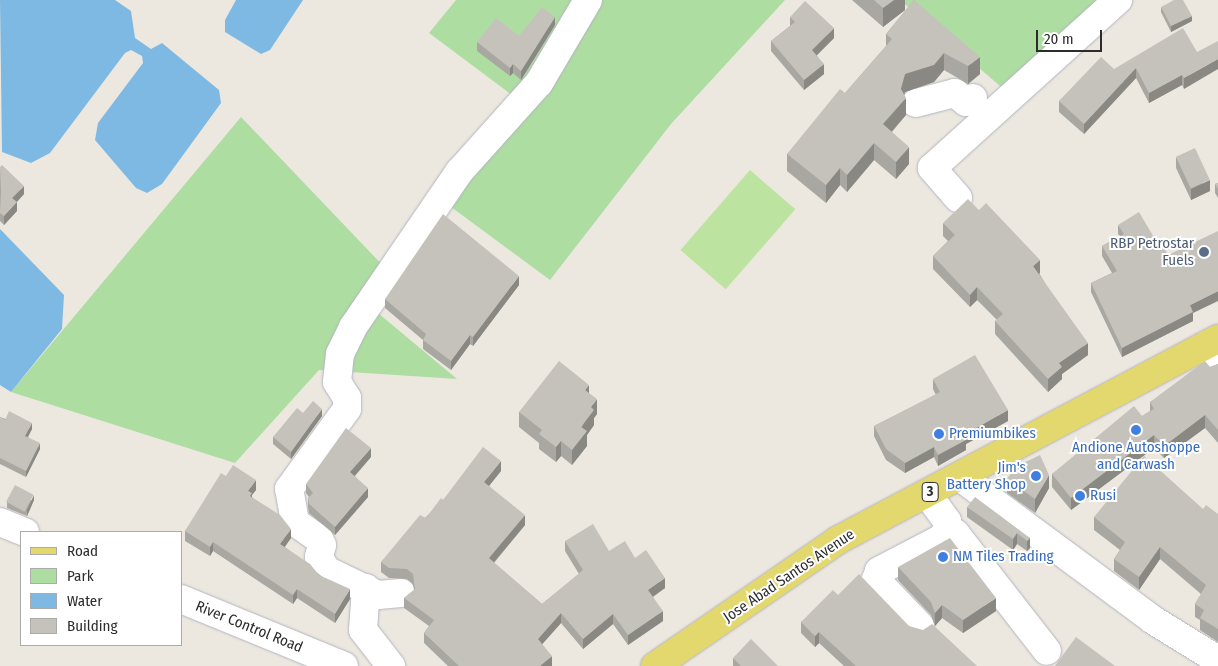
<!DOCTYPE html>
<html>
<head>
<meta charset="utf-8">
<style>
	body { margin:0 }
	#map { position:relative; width:1218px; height:666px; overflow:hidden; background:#ece8e0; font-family:"Fira Sans Condensed",sans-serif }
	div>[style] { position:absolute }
	.green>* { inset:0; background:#aedda2 }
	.pitch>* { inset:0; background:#bce39f; transform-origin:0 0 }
	.water>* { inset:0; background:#7eb9e3 }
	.roads { filter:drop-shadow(0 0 1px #b3b4be) drop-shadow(0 0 1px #b3b4be) }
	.minor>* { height:28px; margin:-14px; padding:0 14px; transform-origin:14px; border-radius:14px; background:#fff }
	.major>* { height:28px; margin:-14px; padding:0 14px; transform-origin:14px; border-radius:14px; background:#e3d86e }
	.wall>* { inset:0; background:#a9a7a1 }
	.shaded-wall>* { inset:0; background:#8a8883 }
	.building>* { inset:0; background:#c5c2bb; transform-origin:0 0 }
	.dots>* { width:14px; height:14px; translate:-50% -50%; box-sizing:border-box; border:2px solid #fff; border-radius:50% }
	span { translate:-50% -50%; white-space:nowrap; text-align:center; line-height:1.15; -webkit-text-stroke:4px #fff; paint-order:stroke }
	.shield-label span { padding:1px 4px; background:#fff; border:1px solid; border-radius:4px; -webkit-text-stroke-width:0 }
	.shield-label { font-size:14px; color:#2c2c2c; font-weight:700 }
	.service-label { font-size:15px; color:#4e5e75 }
	.right { translate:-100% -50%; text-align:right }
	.shop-label { font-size:15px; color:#366cbe }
	.left { translate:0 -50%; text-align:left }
	.street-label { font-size:15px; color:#2c2c2c }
	.legend { position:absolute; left:20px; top:531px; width:162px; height:115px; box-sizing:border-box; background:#fff; border:1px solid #ababab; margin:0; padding:6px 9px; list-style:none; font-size:15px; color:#2c2c2c }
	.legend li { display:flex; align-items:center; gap:10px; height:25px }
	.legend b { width:25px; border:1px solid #ababab }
	.scale { position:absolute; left:1036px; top:30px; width:66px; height:22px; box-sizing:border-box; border:2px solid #2c2c2c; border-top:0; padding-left:6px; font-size:15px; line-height:18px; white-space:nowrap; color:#2c2c2c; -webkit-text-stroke:4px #fff; paint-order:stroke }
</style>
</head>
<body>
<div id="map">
	<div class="green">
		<i style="clip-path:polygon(456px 0,785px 0,671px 124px,550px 280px,443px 201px,512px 95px,429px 33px)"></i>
		<i style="clip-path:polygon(900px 0,1109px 0,1007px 92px)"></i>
		<i style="clip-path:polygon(241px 117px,390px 273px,366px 303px,457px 379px,319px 370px,235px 463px,11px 392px)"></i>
	</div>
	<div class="pitch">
		<i style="left:750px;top:170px;width:60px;height:106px;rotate:41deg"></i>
	</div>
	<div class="water">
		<i style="clip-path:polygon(0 0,115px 0,131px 11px,135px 38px,151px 49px,162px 43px,219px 90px,221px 103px,162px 184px,147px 193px,136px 188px,95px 140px,98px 123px,143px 63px,142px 56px,131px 50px,125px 53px,50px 153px,31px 163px,2px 152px)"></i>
		<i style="clip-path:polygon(236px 0,303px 0,270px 50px,261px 54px,225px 32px,225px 20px)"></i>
		<i style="clip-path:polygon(0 229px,64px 295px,62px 329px,11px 392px,0 385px)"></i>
	</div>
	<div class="roads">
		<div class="minor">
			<i style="left:916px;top:103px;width:40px;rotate:-14.4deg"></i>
			<i style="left:955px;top:93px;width:14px;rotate:39deg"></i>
			<i style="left:966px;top:102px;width:8px;rotate:-30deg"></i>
			<i style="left:958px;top:198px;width:40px;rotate:-131deg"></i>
			<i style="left:932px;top:168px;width:251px;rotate:-42.1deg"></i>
			<i style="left:1207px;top:345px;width:19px;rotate:55deg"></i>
			<i style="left:960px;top:477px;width:240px;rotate:36.5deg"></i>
			<i style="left:1153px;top:620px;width:76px;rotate:31.6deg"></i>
			<i style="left:0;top:522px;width:27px;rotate:22deg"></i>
			<i style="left:948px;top:528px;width:10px;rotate:37deg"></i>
			<i style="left:956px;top:534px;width:148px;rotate:52.1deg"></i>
			<i style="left:366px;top:588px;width:42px;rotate:94.1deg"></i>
			<i style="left:363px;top:630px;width:46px;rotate:52.1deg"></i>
			<i style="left:401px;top:593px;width:23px;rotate:175deg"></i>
			<i style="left:378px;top:595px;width:58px;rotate:-154.3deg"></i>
			<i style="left:326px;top:570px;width:15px;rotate:-118deg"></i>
			<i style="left:319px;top:557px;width:12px;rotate:-76deg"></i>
			<i style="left:322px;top:545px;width:7px;rotate:-117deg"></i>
			<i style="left:319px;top:539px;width:29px;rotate:-145deg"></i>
			<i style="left:295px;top:522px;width:34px;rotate:-100deg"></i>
			<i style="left:289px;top:489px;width:99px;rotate:-54.1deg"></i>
			<i style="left:347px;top:409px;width:11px;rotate:-90deg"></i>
			<i style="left:347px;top:398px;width:19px;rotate:-122deg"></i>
			<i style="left:337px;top:382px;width:28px;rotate:-84deg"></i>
			<i style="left:340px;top:354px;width:30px;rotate:-64deg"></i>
			<i style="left:353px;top:327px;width:189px;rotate:-55.6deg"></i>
			<i style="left:460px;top:171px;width:118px;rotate:-48.1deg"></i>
			<i style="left:539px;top:83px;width:96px;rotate:-59.4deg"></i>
			<i style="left:181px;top:599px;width:176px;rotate:22.3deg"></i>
			<i style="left:920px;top:626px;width:64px;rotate:-133.7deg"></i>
			<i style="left:876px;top:580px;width:9px;rotate:-72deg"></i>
			<i style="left:879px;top:571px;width:71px;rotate:-27.6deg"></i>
			<i style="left:942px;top:538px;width:12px;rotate:-59deg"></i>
			<i style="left:948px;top:528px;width:7px;rotate:-98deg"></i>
			<i style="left:947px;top:521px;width:34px;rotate:-126deg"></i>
		</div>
		<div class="major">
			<i style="left:655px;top:666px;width:222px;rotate:-34.5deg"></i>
			<i style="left:838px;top:540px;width:430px;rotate:-27.9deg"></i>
		</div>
	</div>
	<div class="wall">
		<i style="clip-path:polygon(852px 0,905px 0,905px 10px,883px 27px)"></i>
		<i style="clip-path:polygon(914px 0,980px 74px,968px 84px,944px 70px,934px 82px,905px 92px,904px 95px,906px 115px,892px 132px,909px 164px,896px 179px,874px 160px,847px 192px,840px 185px,826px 203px,787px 171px,787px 154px,845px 93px,886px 46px,886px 34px)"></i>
		<i style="clip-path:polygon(1161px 7px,1192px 21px,1171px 32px,1161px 12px)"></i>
		<i style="clip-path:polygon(790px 17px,834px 38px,817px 55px,824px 74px,804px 90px,771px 51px,771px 41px,790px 26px)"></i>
		<i style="clip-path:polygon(555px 25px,521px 80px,513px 73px,510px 76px,477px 51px,477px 42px,519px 36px)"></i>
		<i style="clip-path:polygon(1197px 52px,1184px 89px,1182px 85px,1149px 103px,1136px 78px,1084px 134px,1059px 112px,1059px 101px,1114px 69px)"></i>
		<i style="clip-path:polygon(1176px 157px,1210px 191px,1191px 200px,1176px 168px)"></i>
		<i style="clip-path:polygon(0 167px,24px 194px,17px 202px,17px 211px,4px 225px,0 221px)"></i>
		<i style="clip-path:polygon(1218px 183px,1218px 198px,1215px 193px,1215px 184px)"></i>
		<i style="clip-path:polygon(943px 223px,1040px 273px,1039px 273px,1088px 355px,1062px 374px,1062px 379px,1048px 392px,995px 334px,995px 321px,997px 320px,977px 300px,970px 307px,933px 269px,933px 256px,948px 241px,943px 236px)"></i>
		<i style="clip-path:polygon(1118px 225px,1193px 313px,1193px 321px,1122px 357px,1091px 292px,1091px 283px,1112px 273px,1102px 256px,1102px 246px,1120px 236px,1118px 234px)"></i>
		<i style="clip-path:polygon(519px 285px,473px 346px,470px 344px,451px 370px,423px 349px,423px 340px,385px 308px,385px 299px)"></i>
		<i style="clip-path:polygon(1218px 364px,1218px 443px,1205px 428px,1164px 458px,1154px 448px,1071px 510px,1052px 487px,1052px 474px,1150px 411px,1150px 402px,1210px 367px)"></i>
		<i style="clip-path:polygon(933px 379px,1008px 421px,966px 444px,966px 450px,938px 466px,934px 457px,905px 473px,886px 460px,874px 436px,874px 426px,936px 395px,933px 389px)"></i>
		<i style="clip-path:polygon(589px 393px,597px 414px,594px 418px,594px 425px,587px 435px,587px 446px,572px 465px,561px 456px,556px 462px,539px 449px,539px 443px,519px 427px,519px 412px)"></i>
		<i style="clip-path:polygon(303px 413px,322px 416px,291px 459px,273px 444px,273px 437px)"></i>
		<i style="clip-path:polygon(0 417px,32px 429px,28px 437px,40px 449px,26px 477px,0 464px)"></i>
		<i style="clip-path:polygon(371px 457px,355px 476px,368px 497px,335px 535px,309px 513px,308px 507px,308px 498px,309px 497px,306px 493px,306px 484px)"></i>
		<i style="clip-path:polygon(501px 471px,489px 486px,525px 525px,494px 563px,542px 604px,579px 574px,565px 551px,565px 541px,609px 551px,635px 558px,665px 588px,653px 597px,663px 621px,628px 645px,613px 624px,583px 649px,561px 623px,542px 644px,552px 666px,448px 666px,424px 643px,424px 633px,429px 626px,404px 608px,404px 598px,414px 590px,413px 584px,407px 579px,389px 578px,381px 572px,381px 562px,443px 500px)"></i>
		<i style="clip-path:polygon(226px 476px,256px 490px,252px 495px,252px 497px,291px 538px,285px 547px,350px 599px,335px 623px,297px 598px,293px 604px,213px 551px,210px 556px,185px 541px,185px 531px)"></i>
		<i style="clip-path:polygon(1007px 479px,1049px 488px,1035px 513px,1007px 493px)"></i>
		<i style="clip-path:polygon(34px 500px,27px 516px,7px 508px,7px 502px)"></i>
		<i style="clip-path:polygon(967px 507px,1030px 538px,1030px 548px,1027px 551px,1017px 544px,1013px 550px,967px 517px)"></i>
		<i style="clip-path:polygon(1203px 509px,1218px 514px,1218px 642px,1200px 630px,1200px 620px,1195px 617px,1195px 604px,1201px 594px,1160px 559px,1139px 590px,1114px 571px,1114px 559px,1120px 550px,1094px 530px,1094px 517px)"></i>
		<i style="clip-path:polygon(898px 567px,996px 611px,963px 633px,942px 618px,935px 626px,931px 615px,898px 580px)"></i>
		<i style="clip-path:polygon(838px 595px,909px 626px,977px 666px,844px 666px,819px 643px,815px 647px,801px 633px,801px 622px)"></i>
		<i style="clip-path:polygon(733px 658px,778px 666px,733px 666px)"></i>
	</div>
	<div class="shaded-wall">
		<i style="clip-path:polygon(894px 0,905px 0,905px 10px,883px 27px,883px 8px)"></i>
		<i style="clip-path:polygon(1192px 16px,1192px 21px,1171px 32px,1171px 26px)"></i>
		<i style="clip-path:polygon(555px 17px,555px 25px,521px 80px,521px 71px)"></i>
		<i style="clip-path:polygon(834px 28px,834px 38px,812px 60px,812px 50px)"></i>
		<i style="clip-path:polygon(944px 53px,944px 70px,934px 82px,905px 92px,902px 102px,906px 98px,906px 115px,883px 141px,883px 124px,905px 74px)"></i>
		<i style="clip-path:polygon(980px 57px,980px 74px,968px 84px,968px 66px)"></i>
		<i style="clip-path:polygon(1218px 59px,1218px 69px,1184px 89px,1184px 78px)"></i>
		<i style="clip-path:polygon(513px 64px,513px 73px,510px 76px,510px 68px)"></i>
		<i style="clip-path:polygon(824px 64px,824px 74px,804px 90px,804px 80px)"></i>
		<i style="clip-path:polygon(1136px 68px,1136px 78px,1084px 134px,1084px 124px)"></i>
		<i style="clip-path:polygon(1182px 75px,1182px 85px,1149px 103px,1149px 93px)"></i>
		<i style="clip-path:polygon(874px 143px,874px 160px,847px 192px,847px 175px)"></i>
		<i style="clip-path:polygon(909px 147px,909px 164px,896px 179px,896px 162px)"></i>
		<i style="clip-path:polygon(840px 168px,840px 185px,826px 203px,826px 185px)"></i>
		<i style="clip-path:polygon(1210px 180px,1210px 191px,1191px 200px,1191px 189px)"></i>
		<i style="clip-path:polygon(24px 186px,24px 194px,12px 207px,12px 198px)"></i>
		<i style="clip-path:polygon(17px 202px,17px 211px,4px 225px,4px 216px)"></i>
		<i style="clip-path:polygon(1040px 260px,1040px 273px,1033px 279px,1033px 266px)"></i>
		<i style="clip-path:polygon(519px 276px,519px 285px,473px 346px,473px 337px)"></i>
		<i style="clip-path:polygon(977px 287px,977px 300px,970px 307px,970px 295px)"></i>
		<i style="clip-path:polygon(1218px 291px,1218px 301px,1193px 313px,1193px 321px,1122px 357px,1122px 348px,1190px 305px)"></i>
		<i style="clip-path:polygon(470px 335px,470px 344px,451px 370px,451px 361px)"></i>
		<i style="clip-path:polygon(1088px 343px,1088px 355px,1062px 374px,1062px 379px,1048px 392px,1048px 379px,1059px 363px)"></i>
		<i style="clip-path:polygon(589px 385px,589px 400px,585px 390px)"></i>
		<i style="clip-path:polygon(597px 399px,597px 414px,594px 418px,594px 425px,587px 435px,587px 446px,572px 465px,572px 450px,591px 407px)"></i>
		<i style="clip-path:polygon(322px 409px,322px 416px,291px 459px,291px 452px)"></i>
		<i style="clip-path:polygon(1008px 410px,1008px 421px,966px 444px,966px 450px,938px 466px,938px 455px,964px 435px)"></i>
		<i style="clip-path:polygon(1205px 415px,1205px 428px,1164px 458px,1164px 446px)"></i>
		<i style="clip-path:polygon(32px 423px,32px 429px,25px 442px,25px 436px)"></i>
		<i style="clip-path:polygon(1154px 435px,1154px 448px,1071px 510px,1071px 498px)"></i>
		<i style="clip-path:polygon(561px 441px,561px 456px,556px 462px,556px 447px)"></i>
		<i style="clip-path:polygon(40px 443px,40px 449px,26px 477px,26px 471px)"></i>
		<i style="clip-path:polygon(934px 447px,934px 457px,905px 473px,905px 463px)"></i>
		<i style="clip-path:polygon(371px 448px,371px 457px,350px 481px,350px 472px)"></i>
		<i style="clip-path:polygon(501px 461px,501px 471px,484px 492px,484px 482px)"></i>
		<i style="clip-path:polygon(1049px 475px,1049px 488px,1035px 513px,1035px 499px)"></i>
		<i style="clip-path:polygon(256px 480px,256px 490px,252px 495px,252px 503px,248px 491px)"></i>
		<i style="clip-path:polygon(368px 488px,368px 497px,335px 535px,335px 527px)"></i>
		<i style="clip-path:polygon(34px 495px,34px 500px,27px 516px,27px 510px)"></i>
		<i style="clip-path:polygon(525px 515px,525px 525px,489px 568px,489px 558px)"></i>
		<i style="clip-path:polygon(291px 529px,291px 538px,280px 553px,280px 544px)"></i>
		<i style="clip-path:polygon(1017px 533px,1017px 544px,1013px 550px,1013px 539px)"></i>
		<i style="clip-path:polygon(1030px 538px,1030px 548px,1027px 551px,1027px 541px)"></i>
		<i style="clip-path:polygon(213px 542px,213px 551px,210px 556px,210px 547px)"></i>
		<i style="clip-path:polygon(1160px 547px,1160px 559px,1139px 590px,1139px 577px)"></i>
		<i style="clip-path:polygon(665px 578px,665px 588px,648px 600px,648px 590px)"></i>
		<i style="clip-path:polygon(297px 589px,297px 598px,293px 604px,293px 595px)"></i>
		<i style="clip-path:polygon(350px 589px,350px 599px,335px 623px,335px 614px)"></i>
		<i style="clip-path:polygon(996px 598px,996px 611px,963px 633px,963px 620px)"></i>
		<i style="clip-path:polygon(942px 605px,942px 618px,935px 626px,935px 613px)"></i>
		<i style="clip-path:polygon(663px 611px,663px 621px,628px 645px,628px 635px)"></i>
		<i style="clip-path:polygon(561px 613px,561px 623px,538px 649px,538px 639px)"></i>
		<i style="clip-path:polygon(613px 614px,613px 624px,583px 649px,583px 639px)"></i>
		<i style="clip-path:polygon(819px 632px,819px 643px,815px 647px,815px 636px)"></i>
		<i style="clip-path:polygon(552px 656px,552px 666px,540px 666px)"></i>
	</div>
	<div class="building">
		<i style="clip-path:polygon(874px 0,894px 0,883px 8px)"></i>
		<i style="clip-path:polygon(914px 0,980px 57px,968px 66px,944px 53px,934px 65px,905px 74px,901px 89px,906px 98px,883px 124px,909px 147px,896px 162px,874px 143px,847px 175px,840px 168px,826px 185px,787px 154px,840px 89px,845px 93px,892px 39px,886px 34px)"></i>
		<i style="clip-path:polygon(1174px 0,1183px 0,1192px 16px,1171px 26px,1161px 7px)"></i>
		<i style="clip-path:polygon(805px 1px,834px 28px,812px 50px,824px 64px,804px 80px,771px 41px,795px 22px,790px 17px)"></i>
		<i style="clip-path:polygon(542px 7px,555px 17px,521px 71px,513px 64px,510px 68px,477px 42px,496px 18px,519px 36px)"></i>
		<i style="clip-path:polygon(1183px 28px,1197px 52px,1218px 41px,1218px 59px,1184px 78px,1182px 75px,1149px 93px,1136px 68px,1084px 124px,1059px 101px,1101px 57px,1114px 69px)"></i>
		<i style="left:1195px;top:148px;width:35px;height:21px;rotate:65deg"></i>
		<i style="clip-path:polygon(2px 165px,24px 186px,12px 198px,17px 202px,4px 216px,0 213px,1px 191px,0 167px)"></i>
		<i style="clip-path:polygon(1218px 183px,1218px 189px,1215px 184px)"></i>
		<i style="clip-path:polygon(968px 199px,979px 210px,986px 203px,1040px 260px,1033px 266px,1088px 343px,1059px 363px,1062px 367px,1048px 379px,995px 321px,1003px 314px,977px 287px,970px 295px,933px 256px,955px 235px,943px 223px)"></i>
		<i style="clip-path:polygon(1139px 212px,1159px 246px,1162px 244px,1168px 255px,1218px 231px,1218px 291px,1190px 305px,1193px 312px,1122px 348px,1091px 283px,1117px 271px,1102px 246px,1124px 234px,1118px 225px)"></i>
		<i style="clip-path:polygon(443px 214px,519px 276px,473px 337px,470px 335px,451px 361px,423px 340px,426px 334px,385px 299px)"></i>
		<i style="clip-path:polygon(975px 355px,1008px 410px,964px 435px,966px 440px,938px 455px,934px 447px,905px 463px,886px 449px,874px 426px,940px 392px,933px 379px)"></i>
		<i style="clip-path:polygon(559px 361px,589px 385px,585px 390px,597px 399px,591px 407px,594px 410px,581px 427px,587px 431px,572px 450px,561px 441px,556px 447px,539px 434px,542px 430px,519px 412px)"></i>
		<i style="clip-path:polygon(1205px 361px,1210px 367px,1218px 364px,1218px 430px,1205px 415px,1164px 446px,1154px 435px,1071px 498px,1052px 474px,1134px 406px,1142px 416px,1154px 409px,1150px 402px)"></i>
		<i style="clip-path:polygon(313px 401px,322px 409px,291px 452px,273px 437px,297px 408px,303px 413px)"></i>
		<i style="clip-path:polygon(9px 411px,32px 423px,25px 436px,40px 443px,26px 471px,0 458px,0 417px,5px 420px)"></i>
		<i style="clip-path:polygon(346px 428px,371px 448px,350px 472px,368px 488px,335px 527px,309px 504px,308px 498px,313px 493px,306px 484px)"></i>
		<i style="clip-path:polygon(483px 447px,501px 461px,484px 482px,525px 515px,489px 558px,542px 604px,583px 570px,565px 541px,593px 524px,609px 551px,625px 541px,635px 558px,646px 550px,665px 578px,648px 590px,663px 611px,628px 635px,613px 614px,583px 639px,561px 613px,538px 639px,552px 656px,540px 666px,459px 666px,424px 633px,434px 620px,404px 598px,415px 589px,413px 574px,407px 569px,389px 568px,381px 562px,420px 515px,426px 518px,441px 498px,443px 500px)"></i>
		<i style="clip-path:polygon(1040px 455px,1049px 475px,1035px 499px,1007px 479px,1015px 467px)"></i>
		<i style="clip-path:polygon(1144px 456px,1203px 509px,1206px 505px,1218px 514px,1218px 629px,1200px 618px,1204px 610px,1195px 604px,1206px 585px,1160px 547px,1139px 577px,1114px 559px,1125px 542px,1094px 517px)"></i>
		<i style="clip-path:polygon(233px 465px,256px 480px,248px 491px,252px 493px,250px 496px,280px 515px,291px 529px,280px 544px,310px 564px,319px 575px,350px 589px,335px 614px,297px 589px,293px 595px,213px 542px,210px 547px,185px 531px,221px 473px,226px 476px)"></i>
		<i style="left:15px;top:485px;width:21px;height:19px;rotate:28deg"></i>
		<i style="clip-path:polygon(975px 497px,1030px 538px,1027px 541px,1017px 533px,1013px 539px,967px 507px)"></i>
		<i style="clip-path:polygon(950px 538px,996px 598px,963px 620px,942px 605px,935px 613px,931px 602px,898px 567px)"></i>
		<i style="clip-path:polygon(859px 574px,909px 626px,923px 630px,932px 624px,977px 666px,856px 666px,819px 632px,815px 636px,801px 622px,833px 590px,838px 595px)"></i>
		<i style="clip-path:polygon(1076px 637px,1115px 666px,1055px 666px)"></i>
		<i style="clip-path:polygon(751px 639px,778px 666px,741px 666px,733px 658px)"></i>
	</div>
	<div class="dots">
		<i style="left:1204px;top:252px;background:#5c6f8a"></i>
		<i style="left:1136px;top:430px;background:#3f7fe0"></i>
		<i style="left:939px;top:434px;background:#3f7fe0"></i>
		<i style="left:1036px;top:476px;background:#3f7fe0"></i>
		<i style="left:1080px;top:496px;background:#3f7fe0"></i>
		<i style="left:943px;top:557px;background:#3f7fe0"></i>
	</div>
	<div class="shield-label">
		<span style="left:930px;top:492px">3</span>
	</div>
	<div class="service-label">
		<span class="right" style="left:1194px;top:252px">RBP Petrostar<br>Fuels</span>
	</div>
	<div class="shop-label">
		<span class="left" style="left:949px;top:434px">Premiumbikes</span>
		<span style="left:1136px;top:456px">Andione Autoshoppe<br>and Carwash</span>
		<span class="right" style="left:1026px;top:476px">Jim's<br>Battery Shop</span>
		<span class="left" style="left:1090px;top:496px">Rusi</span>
		<span class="left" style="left:953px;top:557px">NM Tiles Trading</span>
	</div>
	<div class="street-label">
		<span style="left:789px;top:576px;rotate:-34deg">Jose Abad Santos Avenue</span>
		<span style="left:249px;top:627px;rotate:22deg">River Control Road</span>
	</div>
	<ul class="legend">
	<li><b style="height:6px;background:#e3d86e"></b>Road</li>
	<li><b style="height:14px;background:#aedda2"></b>Park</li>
	<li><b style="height:14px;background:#7eb9e3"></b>Water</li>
	<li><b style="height:14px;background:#c5c2bb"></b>Building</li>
	</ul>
	<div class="scale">20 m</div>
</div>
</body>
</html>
